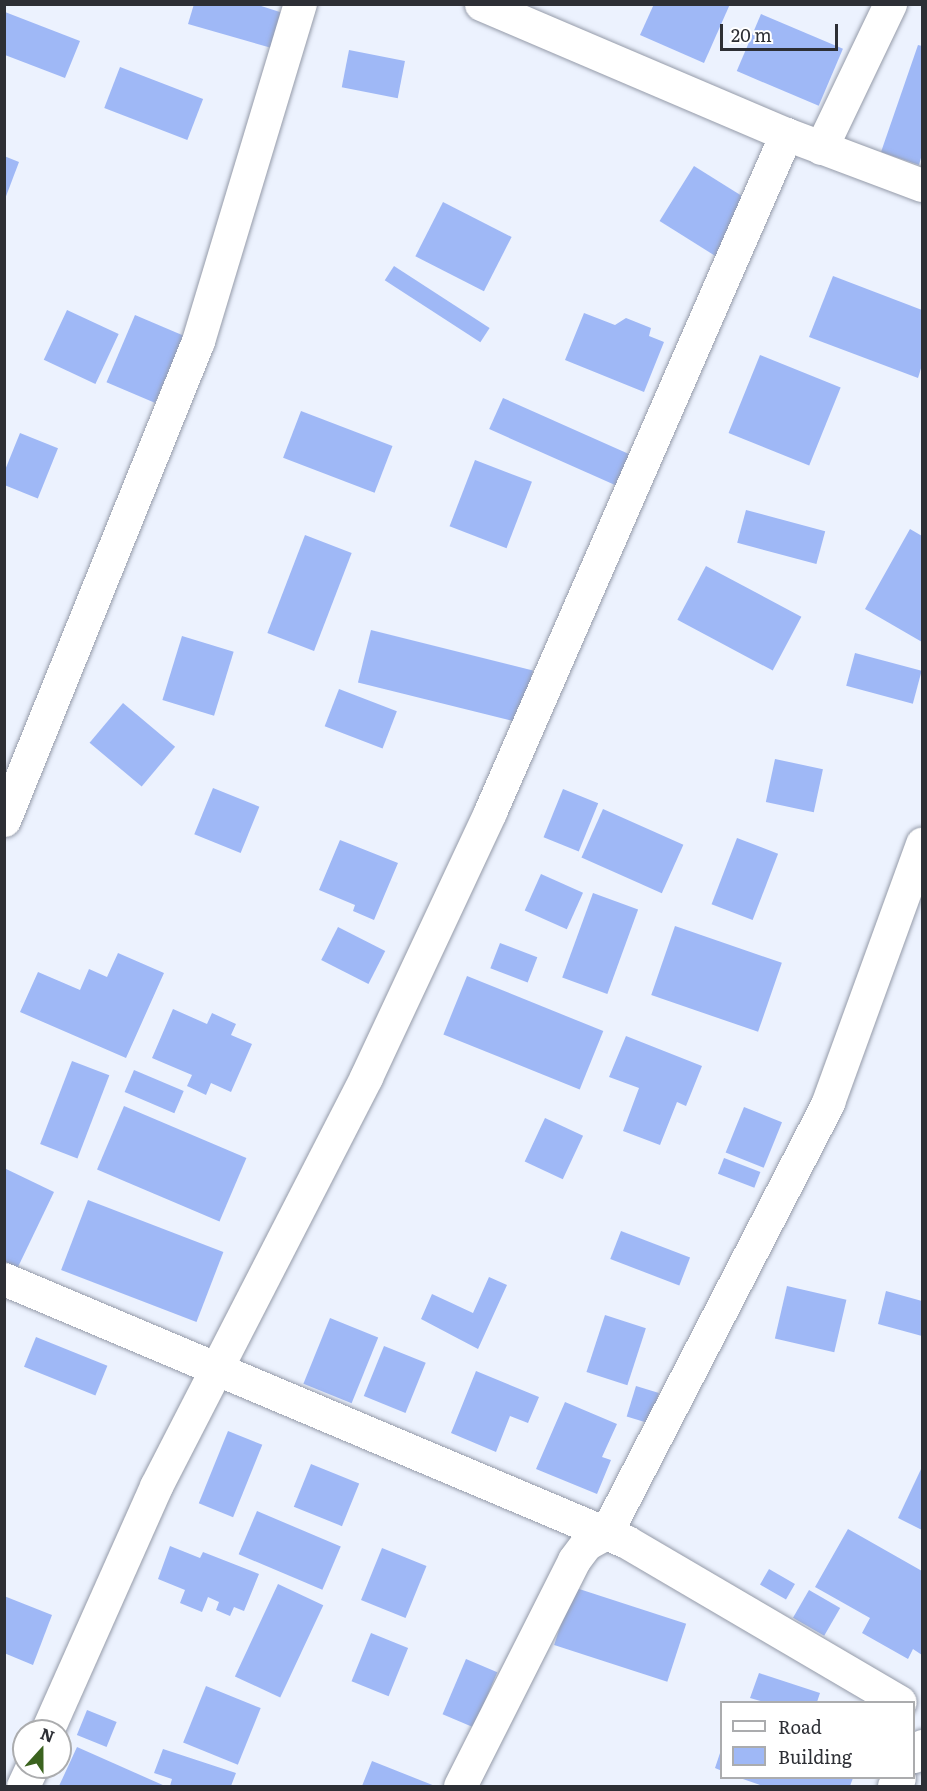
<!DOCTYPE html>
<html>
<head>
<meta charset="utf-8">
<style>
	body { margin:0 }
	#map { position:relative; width:927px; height:1791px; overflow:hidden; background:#ecf2fe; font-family:Literata,serif }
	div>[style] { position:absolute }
	.building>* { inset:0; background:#9fb8f6; transform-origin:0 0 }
	.roads { filter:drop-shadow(0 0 2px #959ba9) drop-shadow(0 0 2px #959ba9) }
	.minor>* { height:33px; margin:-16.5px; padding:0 16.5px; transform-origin:16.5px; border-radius:16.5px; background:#fff }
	span { translate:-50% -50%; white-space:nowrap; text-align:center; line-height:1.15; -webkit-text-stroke:6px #fff; paint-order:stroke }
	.frame { position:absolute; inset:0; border:6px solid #2d2f35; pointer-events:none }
	.legend { position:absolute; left:720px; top:1701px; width:195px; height:78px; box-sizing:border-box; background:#fff; border:2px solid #abacae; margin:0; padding:8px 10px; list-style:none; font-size:18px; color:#2d2f35 }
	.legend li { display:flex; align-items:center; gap:12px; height:30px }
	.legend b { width:30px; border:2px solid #abacae }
	.north { position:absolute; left:12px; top:1719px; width:60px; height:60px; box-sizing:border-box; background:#fff; border:2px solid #abacae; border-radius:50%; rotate:21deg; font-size:16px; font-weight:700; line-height:24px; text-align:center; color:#2d2f35 }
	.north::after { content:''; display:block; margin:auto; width:21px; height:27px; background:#3b631f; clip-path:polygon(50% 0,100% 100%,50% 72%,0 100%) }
	.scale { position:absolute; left:720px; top:24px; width:118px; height:27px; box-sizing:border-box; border:3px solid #2d2f35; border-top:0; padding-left:8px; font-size:18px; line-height:21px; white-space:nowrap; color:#2d2f35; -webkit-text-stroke:4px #fff; paint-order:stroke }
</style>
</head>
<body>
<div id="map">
	<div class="building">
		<i style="clip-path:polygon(194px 4px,255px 4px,286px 14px,275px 49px,188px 24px)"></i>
		<i style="clip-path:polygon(654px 4px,730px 4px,704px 63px,640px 35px)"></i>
		<i style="clip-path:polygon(5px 12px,80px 41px,65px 78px,5px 55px)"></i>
		<i style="left:761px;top:14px;width:89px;height:62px;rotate:23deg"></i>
		<i style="clip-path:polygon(918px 45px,922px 46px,922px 154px,919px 165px,881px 152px)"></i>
		<i style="left:349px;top:50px;width:57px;height:38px;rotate:11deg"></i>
		<i style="left:120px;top:67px;width:89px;height:44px;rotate:21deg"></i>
		<i style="clip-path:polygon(4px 156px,19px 162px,5px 199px,4px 199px)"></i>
		<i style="left:694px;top:166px;width:73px;height:65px;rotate:32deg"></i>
		<i style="left:443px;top:202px;width:77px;height:61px;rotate:27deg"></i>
		<i style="left:394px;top:266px;width:114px;height:17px;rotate:33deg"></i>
		<i style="clip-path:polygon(833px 276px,922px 310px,922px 365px,918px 378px,809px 337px)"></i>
		<i style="left:67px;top:310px;width:57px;height:55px;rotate:25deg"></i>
		<i style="clip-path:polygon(584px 313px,615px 325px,626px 318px,651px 328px,649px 336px,664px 342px,644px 392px,565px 360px)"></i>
		<i style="left:135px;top:315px;width:53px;height:73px;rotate:23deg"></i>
		<i style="left:760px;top:355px;width:87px;height:84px;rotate:22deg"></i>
		<i style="left:503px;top:398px;width:155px;height:34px;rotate:24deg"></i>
		<i style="left:301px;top:411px;width:98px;height:50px;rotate:21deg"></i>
		<i style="left:20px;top:433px;width:41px;height:54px;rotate:22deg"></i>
		<i style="left:475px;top:460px;width:61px;height:71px;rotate:21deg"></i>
		<i style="left:746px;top:510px;width:82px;height:34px;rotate:15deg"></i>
		<i style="clip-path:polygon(910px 529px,922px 536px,922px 642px,865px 609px)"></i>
		<i style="left:305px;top:535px;width:50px;height:105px;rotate:21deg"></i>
		<i style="left:706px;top:566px;width:108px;height:61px;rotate:28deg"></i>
		<i style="left:371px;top:630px;width:167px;height:54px;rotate:14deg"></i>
		<i style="left:182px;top:636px;width:54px;height:67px;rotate:17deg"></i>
		<i style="left:855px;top:653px;width:69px;height:34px;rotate:15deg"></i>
		<i style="left:339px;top:689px;width:62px;height:40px;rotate:21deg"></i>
		<i style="left:123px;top:703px;width:68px;height:52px;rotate:40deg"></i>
		<i style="left:775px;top:759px;width:49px;height:44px;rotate:12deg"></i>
		<i style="left:213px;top:788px;width:50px;height:50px;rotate:22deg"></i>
		<i style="left:563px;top:789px;width:38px;height:52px;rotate:22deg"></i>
		<i style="left:603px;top:809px;width:88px;height:53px;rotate:24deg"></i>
		<i style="left:737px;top:838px;width:44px;height:71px;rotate:21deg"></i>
		<i style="clip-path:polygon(340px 840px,398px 863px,374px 920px,353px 911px,355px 905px,319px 890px)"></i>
		<i style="left:541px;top:874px;width:46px;height:40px;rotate:24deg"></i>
		<i style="left:593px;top:893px;width:48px;height:90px;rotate:20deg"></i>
		<i style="left:675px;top:926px;width:113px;height:73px;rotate:19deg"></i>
		<i style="left:338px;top:927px;width:53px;height:37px;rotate:27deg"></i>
		<i style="left:500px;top:943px;width:40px;height:27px;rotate:21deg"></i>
		<i style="clip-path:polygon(118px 953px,164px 973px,126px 1058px,20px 1012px,38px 972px,80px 990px,89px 969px,107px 977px)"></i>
		<i style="left:467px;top:976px;width:147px;height:63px;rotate:22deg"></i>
		<i style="clip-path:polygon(173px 1009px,207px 1024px,212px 1013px,236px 1024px,231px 1035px,252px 1044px,231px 1092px,211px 1083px,206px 1095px,187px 1086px,192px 1075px,152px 1058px)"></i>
		<i style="clip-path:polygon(626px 1036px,702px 1066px,686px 1106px,677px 1102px,660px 1145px,623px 1131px,639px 1088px,609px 1077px)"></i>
		<i style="left:72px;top:1061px;width:40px;height:89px;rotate:21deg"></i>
		<i style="left:134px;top:1070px;width:54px;height:24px;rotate:23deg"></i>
		<i style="left:124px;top:1106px;width:133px;height:69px;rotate:23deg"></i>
		<i style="left:744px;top:1107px;width:41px;height:49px;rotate:22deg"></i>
		<i style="left:545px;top:1118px;width:42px;height:48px;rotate:25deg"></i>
		<i style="left:724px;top:1158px;width:39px;height:17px;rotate:21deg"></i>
		<i style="clip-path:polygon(4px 1168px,54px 1192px,17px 1269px,4px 1263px)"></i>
		<i style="left:88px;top:1200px;width:145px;height:75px;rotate:21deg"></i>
		<i style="left:621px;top:1231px;width:74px;height:30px;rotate:21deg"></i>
		<i style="clip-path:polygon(489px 1277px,507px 1285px,478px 1349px,421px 1319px,432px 1294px,473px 1313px)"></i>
		<i style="left:787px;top:1286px;width:61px;height:54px;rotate:13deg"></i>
		<i style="clip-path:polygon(886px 1291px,922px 1301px,922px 1336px,878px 1324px)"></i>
		<i style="left:605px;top:1315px;width:43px;height:60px;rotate:18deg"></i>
		<i style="left:330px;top:1318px;width:52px;height:71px;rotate:22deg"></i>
		<i style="left:36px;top:1337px;width:77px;height:32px;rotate:22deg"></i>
		<i style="left:384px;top:1346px;width:45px;height:54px;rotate:22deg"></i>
		<i style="clip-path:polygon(476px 1371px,539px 1397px,528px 1423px,510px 1416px,496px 1452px,451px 1433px)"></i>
		<i style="left:636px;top:1386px;width:24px;height:32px;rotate:17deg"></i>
		<i style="clip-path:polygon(565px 1402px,617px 1424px,602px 1457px,611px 1460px,597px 1494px,536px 1469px)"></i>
		<i style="left:228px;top:1431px;width:37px;height:78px;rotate:22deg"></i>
		<i style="left:311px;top:1464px;width:52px;height:46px;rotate:22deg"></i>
		<i style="clip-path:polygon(922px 1467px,922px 1530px,898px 1518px)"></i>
		<i style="left:257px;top:1511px;width:91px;height:47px;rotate:23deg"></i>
		<i style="clip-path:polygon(848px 1529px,922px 1571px,922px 1655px,913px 1649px,908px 1659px,862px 1633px,870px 1618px,815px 1587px)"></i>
		<i style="clip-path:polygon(170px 1546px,200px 1558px,203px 1552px,259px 1574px,244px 1611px,234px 1607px,230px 1616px,216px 1610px,219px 1602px,208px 1597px,202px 1612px,180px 1603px,185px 1590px,158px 1579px)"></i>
		<i style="left:382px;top:1548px;width:48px;height:56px;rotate:22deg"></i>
		<i style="left:769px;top:1569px;width:30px;height:18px;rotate:30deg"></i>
		<i style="left:278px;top:1584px;width:50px;height:102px;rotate:25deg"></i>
		<i style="left:573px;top:1587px;width:119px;height:61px;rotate:18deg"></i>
		<i style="left:809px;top:1590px;width:36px;height:32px;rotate:30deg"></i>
		<i style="clip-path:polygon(4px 1596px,52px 1615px,33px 1665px,4px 1653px)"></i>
		<i style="left:371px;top:1633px;width:40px;height:52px;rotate:22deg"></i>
		<i style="left:466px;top:1659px;width:34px;height:60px;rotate:23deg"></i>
		<i style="clip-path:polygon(759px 1673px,820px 1693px,817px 1702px,764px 1702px,750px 1698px)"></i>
		<i style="left:206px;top:1686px;width:59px;height:61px;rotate:22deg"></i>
		<i style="left:87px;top:1710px;width:32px;height:27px;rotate:22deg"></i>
		<i style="clip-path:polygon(77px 1747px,165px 1786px,59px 1786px)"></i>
		<i style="clip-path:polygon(163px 1749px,236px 1773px,231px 1786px,170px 1786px,172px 1779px,154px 1773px)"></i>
		<i style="clip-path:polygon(721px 1750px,722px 1750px,722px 1771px,715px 1768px)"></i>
		<i style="clip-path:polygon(372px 1761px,435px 1786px,362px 1786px)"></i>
		<i style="clip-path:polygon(740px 1778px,853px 1778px,850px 1786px,763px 1786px)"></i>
	</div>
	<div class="roads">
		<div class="minor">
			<i style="left:481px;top:4px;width:332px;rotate:23.1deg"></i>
			<i style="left:786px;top:134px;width:145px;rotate:20.6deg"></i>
			<i style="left:821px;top:148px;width:160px;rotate:-64.4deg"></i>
			<i style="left:4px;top:820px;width:517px;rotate:-67.95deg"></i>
			<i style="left:198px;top:341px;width:352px;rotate:-73.2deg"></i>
			<i style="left:4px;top:1279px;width:676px;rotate:22.89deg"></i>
			<i style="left:627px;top:1542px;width:316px;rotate:30.4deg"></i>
			<i style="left:47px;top:1731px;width:268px;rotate:-66deg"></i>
			<i style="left:156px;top:1486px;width:460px;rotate:-62.8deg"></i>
			<i style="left:366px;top:1077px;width:293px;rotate:-64.9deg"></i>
			<i style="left:490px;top:812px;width:740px;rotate:-66.41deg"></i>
			<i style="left:914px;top:1756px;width:13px;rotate:-51deg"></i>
			<i style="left:23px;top:1786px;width:21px;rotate:-65deg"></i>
			<i style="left:460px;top:1786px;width:253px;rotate:-63.2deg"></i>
			<i style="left:574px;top:1560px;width:20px;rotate:-53deg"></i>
			<i style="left:586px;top:1544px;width:23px;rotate:-29deg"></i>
			<i style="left:606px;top:1533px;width:485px;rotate:-62.7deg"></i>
			<i style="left:828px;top:1102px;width:275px;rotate:-70deg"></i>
			<i style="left:894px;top:1786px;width:9px;rotate:-58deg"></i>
		</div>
	</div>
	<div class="frame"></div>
	<ul class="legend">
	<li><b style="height:8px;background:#fff"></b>Road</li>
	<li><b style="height:16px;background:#9fb8f6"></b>Building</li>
	</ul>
	<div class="north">N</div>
	<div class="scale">20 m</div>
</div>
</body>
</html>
